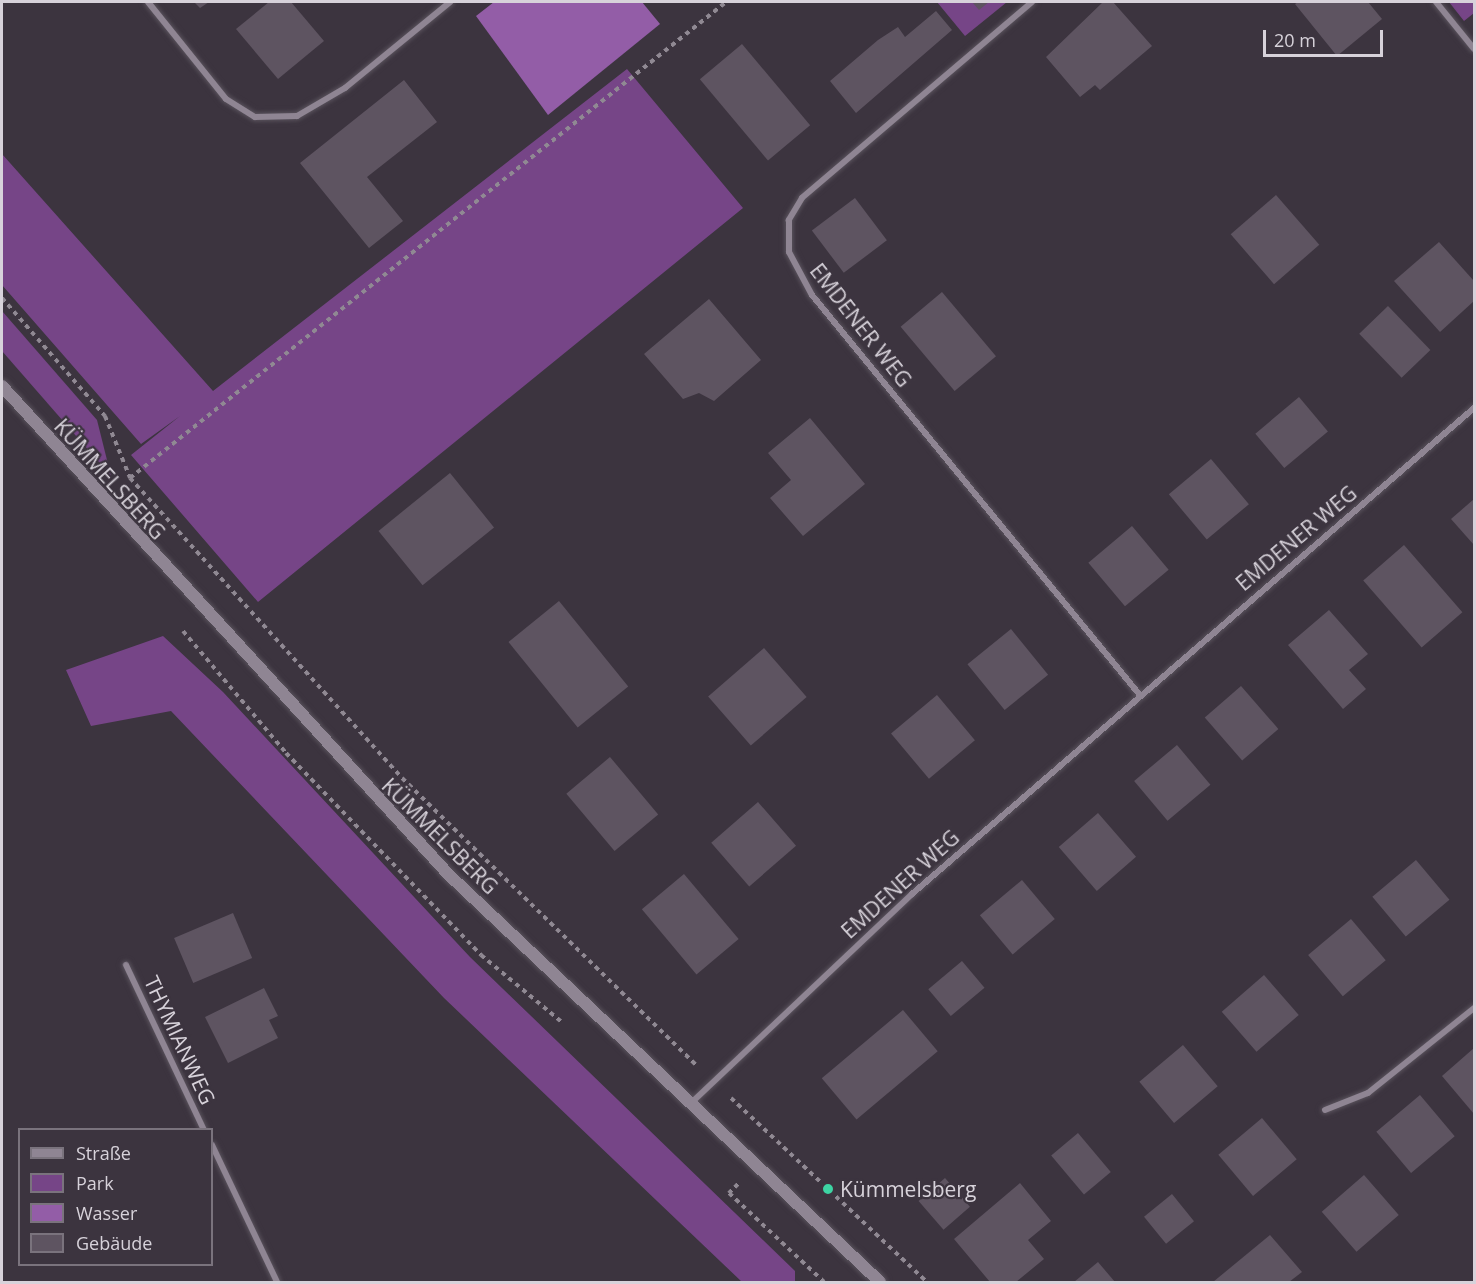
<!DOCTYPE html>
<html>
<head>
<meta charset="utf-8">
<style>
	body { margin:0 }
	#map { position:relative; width:1476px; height:1284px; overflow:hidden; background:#3c343f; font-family:"Open Sans",sans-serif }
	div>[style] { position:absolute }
	.green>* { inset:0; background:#764587 }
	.water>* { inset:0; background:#935da7 }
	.building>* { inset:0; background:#5e5461; transform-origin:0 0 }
	.path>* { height:4px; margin-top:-2px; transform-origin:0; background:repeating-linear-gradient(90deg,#908993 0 4.5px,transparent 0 9px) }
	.roads { filter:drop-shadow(0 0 2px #59525c) drop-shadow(0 0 2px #59525c) }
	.minor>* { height:6px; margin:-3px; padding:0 3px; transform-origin:3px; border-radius:3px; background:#8f8593 }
	.secondary>* { height:12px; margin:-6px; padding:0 6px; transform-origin:6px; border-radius:6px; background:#8f8593 }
	.dots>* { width:16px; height:16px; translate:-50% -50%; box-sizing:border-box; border:3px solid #3c343f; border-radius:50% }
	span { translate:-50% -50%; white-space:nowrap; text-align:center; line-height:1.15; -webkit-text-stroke:4.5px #3c343f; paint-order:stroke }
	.street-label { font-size:21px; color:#d7d2da }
	.poi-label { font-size:21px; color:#d7d2da }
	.left { translate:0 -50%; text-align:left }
	.frame { position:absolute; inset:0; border:3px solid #d7d2da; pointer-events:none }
	.legend { position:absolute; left:18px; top:1128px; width:195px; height:138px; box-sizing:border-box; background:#3c343f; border:2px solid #7a737d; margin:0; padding:8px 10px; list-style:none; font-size:18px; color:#d7d2da }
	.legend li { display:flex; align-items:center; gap:12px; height:30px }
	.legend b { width:30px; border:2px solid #7a737d }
	.scale { position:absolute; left:1263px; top:30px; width:120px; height:27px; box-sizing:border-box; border:3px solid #d7d2da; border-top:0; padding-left:8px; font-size:18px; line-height:21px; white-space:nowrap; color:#d7d2da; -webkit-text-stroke:4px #3c343f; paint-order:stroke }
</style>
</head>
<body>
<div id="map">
	<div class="green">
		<i style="clip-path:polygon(937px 2px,1007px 2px,965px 36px)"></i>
		<i style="clip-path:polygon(1449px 2px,1474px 2px,1474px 13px,1464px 21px)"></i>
		<i style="clip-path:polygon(627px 69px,743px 208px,258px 602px,131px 455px,180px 416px,141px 444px,2px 285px,2px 154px,213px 391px)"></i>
		<i style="clip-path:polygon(2px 311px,97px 420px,111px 476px,2px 351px)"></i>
		<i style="clip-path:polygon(163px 636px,223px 692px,470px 957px,795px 1271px,795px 1282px,742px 1282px,444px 998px,171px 711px,91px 726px,66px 670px)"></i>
	</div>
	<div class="water">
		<i style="clip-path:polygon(494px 2px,642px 2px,660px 24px,548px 115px,476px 16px)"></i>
	</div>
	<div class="building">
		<i style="clip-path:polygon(194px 2px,209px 2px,200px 8px)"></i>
		<i style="clip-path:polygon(269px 2px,291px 2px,324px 41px,278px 79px,236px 29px)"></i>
		<i style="clip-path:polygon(972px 2px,989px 2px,979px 10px)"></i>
		<i style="clip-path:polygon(1103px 2px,1113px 2px,1152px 46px,1100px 90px,1095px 85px,1080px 97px,1046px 57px)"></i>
		<i style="clip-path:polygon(1298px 2px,1368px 2px,1382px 19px,1337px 56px,1295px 4px)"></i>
		<i style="clip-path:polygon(936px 11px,952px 30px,856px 113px,830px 81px,878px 40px,898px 27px,905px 37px)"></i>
		<i style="left:742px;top:44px;width:106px;height:55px;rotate:50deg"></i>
		<i style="clip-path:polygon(404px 80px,437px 122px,367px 177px,403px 221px,369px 248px,300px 163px)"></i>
		<i style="left:1276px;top:195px;width:66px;height:60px;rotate:49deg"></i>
		<i style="left:855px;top:198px;width:53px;height:54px;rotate:53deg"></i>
		<i style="clip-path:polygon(1439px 242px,1474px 281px,1474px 301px,1440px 332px,1394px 281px)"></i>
		<i style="left:942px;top:292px;width:84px;height:54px;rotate:50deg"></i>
		<i style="clip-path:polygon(709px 299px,761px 360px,714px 401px,699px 393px,683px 399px,644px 354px)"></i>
		<i style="left:1388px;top:306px;width:61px;height:40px;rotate:46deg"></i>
		<i style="left:1299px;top:397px;width:45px;height:57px;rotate:50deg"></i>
		<i style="clip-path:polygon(810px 418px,865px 484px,803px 536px,770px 498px,791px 480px,768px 453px)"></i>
		<i style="left:1211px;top:459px;width:59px;height:55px;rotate:50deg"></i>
		<i style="left:450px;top:473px;width:70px;height:92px;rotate:51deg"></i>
		<i style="clip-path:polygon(1474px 499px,1474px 545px,1451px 519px)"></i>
		<i style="left:1132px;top:526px;width:57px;height:57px;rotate:50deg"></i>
		<i style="left:1404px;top:545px;width:89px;height:54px;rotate:49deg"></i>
		<i style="left:559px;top:601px;width:110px;height:65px;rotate:51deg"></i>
		<i style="clip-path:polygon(1329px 610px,1368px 654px,1349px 670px,1366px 689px,1343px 709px,1288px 645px)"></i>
		<i style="left:1011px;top:629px;width:59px;height:56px;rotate:51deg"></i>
		<i style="left:764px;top:648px;width:65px;height:74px;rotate:49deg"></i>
		<i style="left:1241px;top:686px;width:57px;height:48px;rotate:49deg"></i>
		<i style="left:937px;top:695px;width:59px;height:60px;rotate:50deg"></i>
		<i style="left:1177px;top:745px;width:52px;height:56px;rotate:50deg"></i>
		<i style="left:610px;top:757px;width:75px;height:57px;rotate:50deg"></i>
		<i style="left:758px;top:802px;width:58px;height:62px;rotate:49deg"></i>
		<i style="left:1098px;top:813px;width:58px;height:52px;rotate:49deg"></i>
		<i style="left:1416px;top:860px;width:52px;height:57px;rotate:50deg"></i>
		<i style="left:684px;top:874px;width:85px;height:55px;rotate:50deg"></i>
		<i style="left:1022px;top:880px;width:51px;height:55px;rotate:50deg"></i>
		<i style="left:233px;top:913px;width:49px;height:64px;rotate:67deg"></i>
		<i style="left:1351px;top:919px;width:54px;height:56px;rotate:50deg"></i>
		<i style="left:962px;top:961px;width:35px;height:44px;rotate:50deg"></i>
		<i style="left:1264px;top:975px;width:53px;height:56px;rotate:49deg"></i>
		<i style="clip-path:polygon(264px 988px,278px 1016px,269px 1020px,278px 1038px,228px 1063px,205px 1017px)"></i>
		<i style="left:903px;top:1010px;width:54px;height:106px;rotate:50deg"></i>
		<i style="left:1183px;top:1045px;width:54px;height:57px;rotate:50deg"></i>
		<i style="clip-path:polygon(1474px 1048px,1474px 1114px,1442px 1076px)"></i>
		<i style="left:1420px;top:1095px;width:54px;height:57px;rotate:50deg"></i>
		<i style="left:1262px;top:1118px;width:54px;height:57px;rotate:50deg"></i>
		<i style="left:1078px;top:1133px;width:51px;height:35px;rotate:50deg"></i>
		<i style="left:1364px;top:1175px;width:53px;height:56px;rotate:49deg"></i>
		<i style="left:945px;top:1178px;width:38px;height:35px;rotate:49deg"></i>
		<i style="clip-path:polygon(1020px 1183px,1051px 1221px,1028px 1240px,1044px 1259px,1016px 1282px,990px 1282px,954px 1239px)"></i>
		<i style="left:1172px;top:1194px;width:35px;height:36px;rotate:51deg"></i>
		<i style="clip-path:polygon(1270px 1235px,1302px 1272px,1289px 1282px,1213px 1282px)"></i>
		<i style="clip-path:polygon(1098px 1262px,1115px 1282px,1074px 1282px)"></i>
	</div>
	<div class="path">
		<i style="left:2px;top:298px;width:157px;rotate:48.9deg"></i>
		<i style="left:105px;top:416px;width:67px;rotate:68deg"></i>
		<i style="left:130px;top:478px;width:405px;rotate:47.8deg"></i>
		<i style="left:402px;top:778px;width:412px;rotate:44.3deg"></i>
		<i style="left:130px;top:478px;width:763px;rotate:-38.61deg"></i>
		<i style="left:183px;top:631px;width:160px;rotate:49.8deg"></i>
		<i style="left:286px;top:753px;width:281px;rotate:46deg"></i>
		<i style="left:481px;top:955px;width:107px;rotate:39.7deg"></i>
		<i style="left:731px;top:1098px;width:269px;rotate:43.2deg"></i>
		<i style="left:738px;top:1184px;width:13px;rotate:135deg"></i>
		<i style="left:729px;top:1193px;width:130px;rotate:43.1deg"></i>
	</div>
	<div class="roads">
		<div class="minor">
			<i style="left:148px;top:2px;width:124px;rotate:51.2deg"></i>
			<i style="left:226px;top:99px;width:34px;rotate:32deg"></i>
			<i style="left:255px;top:117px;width:42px;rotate:-1.4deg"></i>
			<i style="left:297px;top:116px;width:56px;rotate:-30.3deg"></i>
			<i style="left:345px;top:88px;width:136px;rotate:-39.3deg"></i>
			<i style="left:1032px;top:2px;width:302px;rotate:139.6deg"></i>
			<i style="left:802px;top:198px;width:26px;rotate:121deg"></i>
			<i style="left:789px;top:220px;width:32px;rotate:90deg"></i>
			<i style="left:789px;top:252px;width:49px;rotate:61.9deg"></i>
			<i style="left:812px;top:295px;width:516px;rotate:50.66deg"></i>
			<i style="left:1436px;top:2px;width:60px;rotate:51deg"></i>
			<i style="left:126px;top:965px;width:183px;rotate:64.7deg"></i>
			<i style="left:690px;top:1104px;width:306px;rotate:-43.4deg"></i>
			<i style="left:912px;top:894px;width:743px;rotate:-40.85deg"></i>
			<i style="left:1325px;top:1110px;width:46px;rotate:-21.6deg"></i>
			<i style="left:1368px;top:1093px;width:136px;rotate:-38.7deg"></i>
			<i style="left:212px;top:1145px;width:152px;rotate:64.6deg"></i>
		</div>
		<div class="secondary">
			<i style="left:2px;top:386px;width:661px;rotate:47.57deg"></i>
			<i style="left:448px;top:874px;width:594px;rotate:43.36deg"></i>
		</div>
	</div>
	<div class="dots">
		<i style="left:828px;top:1189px;background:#3dd4a3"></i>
	</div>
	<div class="street-label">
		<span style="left:861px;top:325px;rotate:52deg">EMDENER WEG</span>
		<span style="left:110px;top:479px;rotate:48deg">KÜMMELSBERG</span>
		<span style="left:1296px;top:538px;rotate:-40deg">EMDENER WEG</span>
		<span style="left:440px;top:836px;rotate:45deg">KÜMMELSBERG</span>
		<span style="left:900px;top:884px;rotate:-42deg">EMDENER WEG</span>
		<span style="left:180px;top:1040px;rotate:65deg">THYMIANWEG</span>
	</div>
	<div class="poi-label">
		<span class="left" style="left:840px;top:1189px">Kümmelsberg</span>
	</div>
	<div class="frame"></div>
	<ul class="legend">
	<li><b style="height:8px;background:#8f8593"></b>Straße</li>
	<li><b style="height:16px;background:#764587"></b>Park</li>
	<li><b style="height:16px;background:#935da7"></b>Wasser</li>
	<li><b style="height:16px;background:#5e5461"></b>Gebäude</li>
	</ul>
	<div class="scale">20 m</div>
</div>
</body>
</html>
